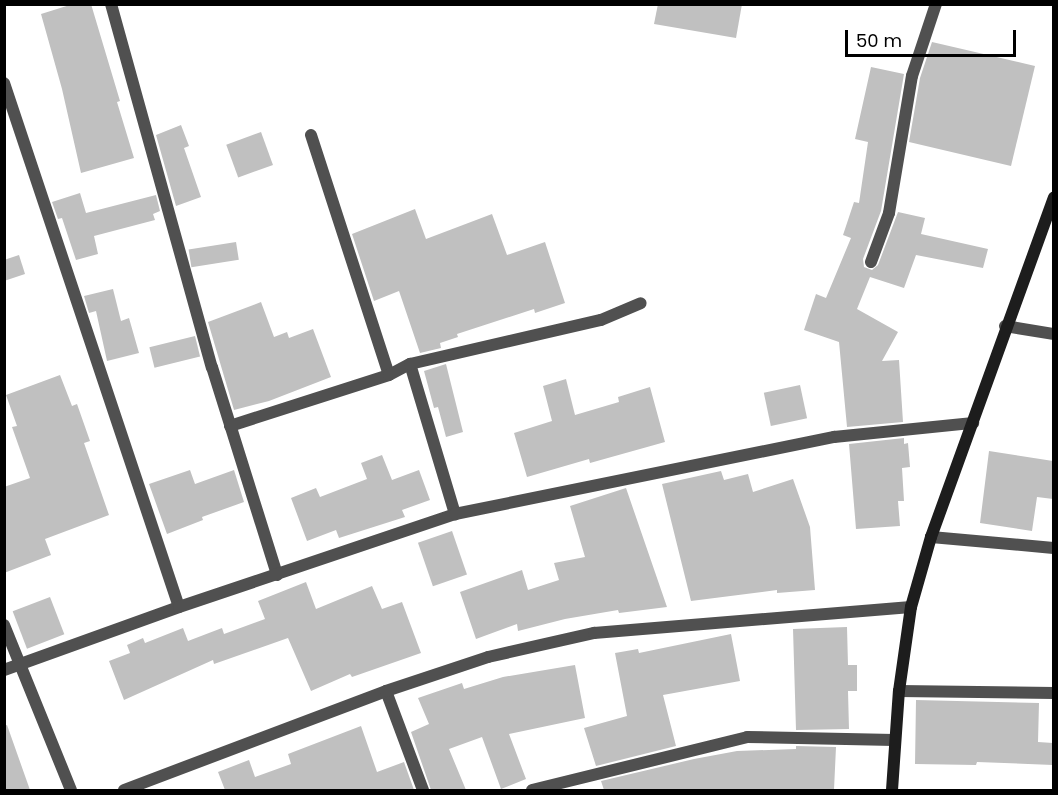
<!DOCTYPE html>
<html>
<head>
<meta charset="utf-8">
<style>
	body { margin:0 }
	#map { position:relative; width:1058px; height:795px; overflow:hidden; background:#fff; font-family:Poppins,sans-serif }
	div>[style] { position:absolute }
	.building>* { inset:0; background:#c0c0c0; transform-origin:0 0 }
	.street>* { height:12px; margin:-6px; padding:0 6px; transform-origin:6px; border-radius:6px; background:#505050 }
	.secondary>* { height:12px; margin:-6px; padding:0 6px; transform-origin:6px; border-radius:6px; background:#1d1d1d }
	span { translate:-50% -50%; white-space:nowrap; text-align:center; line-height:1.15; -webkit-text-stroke:5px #fff; paint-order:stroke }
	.frame { position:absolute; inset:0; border:6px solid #000; pointer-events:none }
	.scale { position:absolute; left:845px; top:30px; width:171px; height:27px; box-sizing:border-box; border:3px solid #000; border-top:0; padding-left:8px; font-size:18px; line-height:21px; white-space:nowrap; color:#000; -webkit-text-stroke:4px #fff; paint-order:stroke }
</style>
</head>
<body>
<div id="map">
	<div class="building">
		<i style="clip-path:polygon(73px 4px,91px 4px,120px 101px,117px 102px,134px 158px,81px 173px,62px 89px,41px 14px)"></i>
		<i style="clip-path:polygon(658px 4px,742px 4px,736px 38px,654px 24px)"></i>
		<i style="clip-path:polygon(932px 42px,1035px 66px,1011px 166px,909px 142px,920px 78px)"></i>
		<i style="clip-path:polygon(871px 67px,904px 74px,881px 211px,863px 259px,864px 267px,872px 270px,878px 265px,898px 212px,925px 218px,921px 234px,988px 249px,983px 268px,916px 255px,904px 288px,870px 277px,857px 309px,898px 332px,882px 361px,899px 360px,903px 422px,847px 427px,839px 342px,804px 330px,816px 294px,826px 298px,851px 238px,843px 235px,854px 202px,859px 203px,868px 142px,855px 139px)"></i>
		<i style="clip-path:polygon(181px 125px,189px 146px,184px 148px,201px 197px,176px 206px,156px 135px)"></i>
		<i style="left:261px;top:132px;width:35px;height:37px;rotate:70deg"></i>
		<i style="clip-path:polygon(80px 193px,86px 213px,156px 195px,160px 211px,153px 214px,155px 220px,94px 236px,98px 254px,76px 260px,62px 218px,58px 219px,52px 202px)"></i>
		<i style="clip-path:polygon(415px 209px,426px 239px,492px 214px,507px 255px,545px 242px,565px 303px,535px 313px,534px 309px,457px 334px,458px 337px,440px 343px,441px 348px,420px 353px,399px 291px,374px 301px,352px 234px)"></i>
		<i style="left:236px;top:242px;width:18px;height:48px;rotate:81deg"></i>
		<i style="clip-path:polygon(19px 255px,25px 274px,4px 281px,4px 260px)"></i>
		<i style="clip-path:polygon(113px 289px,121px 321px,129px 318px,139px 353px,107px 361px,96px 311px,89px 313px,84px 296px)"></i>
		<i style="clip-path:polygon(261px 302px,274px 337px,287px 332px,289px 338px,313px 329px,331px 377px,269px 401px,234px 410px,208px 322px)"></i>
		<i style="left:195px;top:336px;width:21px;height:47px;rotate:76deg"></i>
		<i style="clip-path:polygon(446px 364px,463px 432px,446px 437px,438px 407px,434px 408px,424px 371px)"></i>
		<i style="clip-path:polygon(60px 375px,72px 406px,77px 404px,90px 441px,84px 443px,109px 515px,45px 539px,51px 555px,4px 573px,4px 487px,30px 478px,12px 427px,17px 426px,6px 395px)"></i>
		<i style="clip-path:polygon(566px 379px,575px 415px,619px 402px,618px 397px,650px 387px,665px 442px,590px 463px,589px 459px,527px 477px,514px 433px,552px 421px,543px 386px)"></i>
		<i style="left:800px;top:385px;width:34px;height:37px;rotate:78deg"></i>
		<i style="clip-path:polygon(904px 438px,904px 444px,908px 443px,910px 467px,902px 468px,904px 501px,898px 501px,900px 526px,856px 529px,849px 444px)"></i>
		<i style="clip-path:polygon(989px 451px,1053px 461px,1053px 499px,1037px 497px,1032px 531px,980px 523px)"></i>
		<i style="clip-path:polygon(382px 455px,392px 480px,419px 470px,430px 500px,402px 510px,405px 517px,339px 538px,336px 530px,307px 541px,291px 498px,316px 488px,320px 497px,367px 479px,361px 463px)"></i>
		<i style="clip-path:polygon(190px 470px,195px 484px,234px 470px,244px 502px,202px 517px,203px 520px,167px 534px,149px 484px)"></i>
		<i style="clip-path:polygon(721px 471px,724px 480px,748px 474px,753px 492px,793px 479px,810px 527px,815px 590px,777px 593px,777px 590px,691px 601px,662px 484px)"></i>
		<i style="clip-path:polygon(626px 488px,667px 607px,619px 613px,618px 610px,565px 619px,518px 631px,517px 624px,476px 639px,460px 592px,522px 570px,528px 590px,559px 580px,554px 563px,585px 557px,570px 506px)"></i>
		<i style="left:452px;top:531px;width:46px;height:36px;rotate:71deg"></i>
		<i style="clip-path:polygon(306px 582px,316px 609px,372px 586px,382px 609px,402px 602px,421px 653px,352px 677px,350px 674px,311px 691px,288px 638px,214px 664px,213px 660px,124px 700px,109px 661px,130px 653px,127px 645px,143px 638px,145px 643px,183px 628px,188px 641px,222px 628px,224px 634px,265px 619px,258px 601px)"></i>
		<i style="left:50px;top:597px;width:40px;height:40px;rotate:69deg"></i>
		<i style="clip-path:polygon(847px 627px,848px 665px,857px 665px,857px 691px,848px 691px,849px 729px,796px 730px,793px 629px)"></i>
		<i style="clip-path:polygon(731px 634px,740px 681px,663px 695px,676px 746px,596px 766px,584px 728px,627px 716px,615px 653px,638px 649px,639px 653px)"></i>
		<i style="clip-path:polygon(575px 665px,585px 718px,509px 734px,526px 779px,501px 789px,482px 737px,449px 749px,466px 790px,431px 790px,411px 732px,429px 724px,418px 698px,462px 683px,464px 689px,503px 677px)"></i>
		<i style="clip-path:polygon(916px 700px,1039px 703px,1038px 742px,1053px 743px,1053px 765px,977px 762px,976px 765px,915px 764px)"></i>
		<i style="clip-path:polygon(7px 725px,30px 790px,4px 790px,4px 726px)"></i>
		<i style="clip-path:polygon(361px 726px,377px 772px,404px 762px,414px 790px,225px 790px,218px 772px,249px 760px,255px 777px,291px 764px,288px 754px)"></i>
		<i style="clip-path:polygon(796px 746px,836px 747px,834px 790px,604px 790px,601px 781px,694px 759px,737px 751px,796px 749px)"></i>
	</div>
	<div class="street">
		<i style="left:111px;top:4px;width:377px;rotate:74.5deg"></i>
		<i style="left:212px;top:367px;width:218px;rotate:72.6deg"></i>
		<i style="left:4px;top:83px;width:552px;rotate:71.53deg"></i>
		<i style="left:311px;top:135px;width:252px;rotate:72deg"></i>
		<i style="left:871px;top:262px;width:52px;rotate:-69.8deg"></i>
		<i style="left:889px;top:213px;width:139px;rotate:-80.5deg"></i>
		<i style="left:912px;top:76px;width:76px;rotate:-71.6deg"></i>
		<i style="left:1005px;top:326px;width:50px;rotate:9.3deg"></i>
		<i style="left:410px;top:364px;width:157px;rotate:73.3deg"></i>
		<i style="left:230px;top:426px;width:167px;rotate:-17.8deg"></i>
		<i style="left:389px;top:375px;width:24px;rotate:-28deg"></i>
		<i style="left:410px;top:364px;width:196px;rotate:-13deg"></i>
		<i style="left:601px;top:320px;width:43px;rotate:-23deg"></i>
		<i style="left:931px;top:537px;width:123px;rotate:5.1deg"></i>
		<i style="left:4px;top:625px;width:178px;rotate:67.9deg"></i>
		<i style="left:4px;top:670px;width:186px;rotate:-19.8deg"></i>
		<i style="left:179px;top:607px;width:291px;rotate:-18.6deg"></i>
		<i style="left:455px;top:514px;width:387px;rotate:-11.5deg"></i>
		<i style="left:834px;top:437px;width:140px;rotate:-5.8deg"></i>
		<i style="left:386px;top:691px;width:106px;rotate:69.5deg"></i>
		<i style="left:899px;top:691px;width:155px;rotate:0.7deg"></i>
		<i style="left:124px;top:790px;width:280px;rotate:-20.7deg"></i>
		<i style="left:386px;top:691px;width:108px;rotate:-18.4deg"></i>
		<i style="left:488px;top:657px;width:109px;rotate:-12.8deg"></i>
		<i style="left:594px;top:633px;width:318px;rotate:-4.7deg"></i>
		<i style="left:532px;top:790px;width:221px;rotate:-13.8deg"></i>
		<i style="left:747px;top:737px;width:147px;rotate:1.2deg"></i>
	</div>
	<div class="secondary">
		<i style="left:892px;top:790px;width:99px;rotate:-86deg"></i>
		<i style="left:899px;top:691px;width:85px;rotate:-81.9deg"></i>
		<i style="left:911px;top:607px;width:73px;rotate:-74.1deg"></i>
		<i style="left:931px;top:537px;width:361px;rotate:-70.1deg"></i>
	</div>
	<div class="frame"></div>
	<div class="scale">50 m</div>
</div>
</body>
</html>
